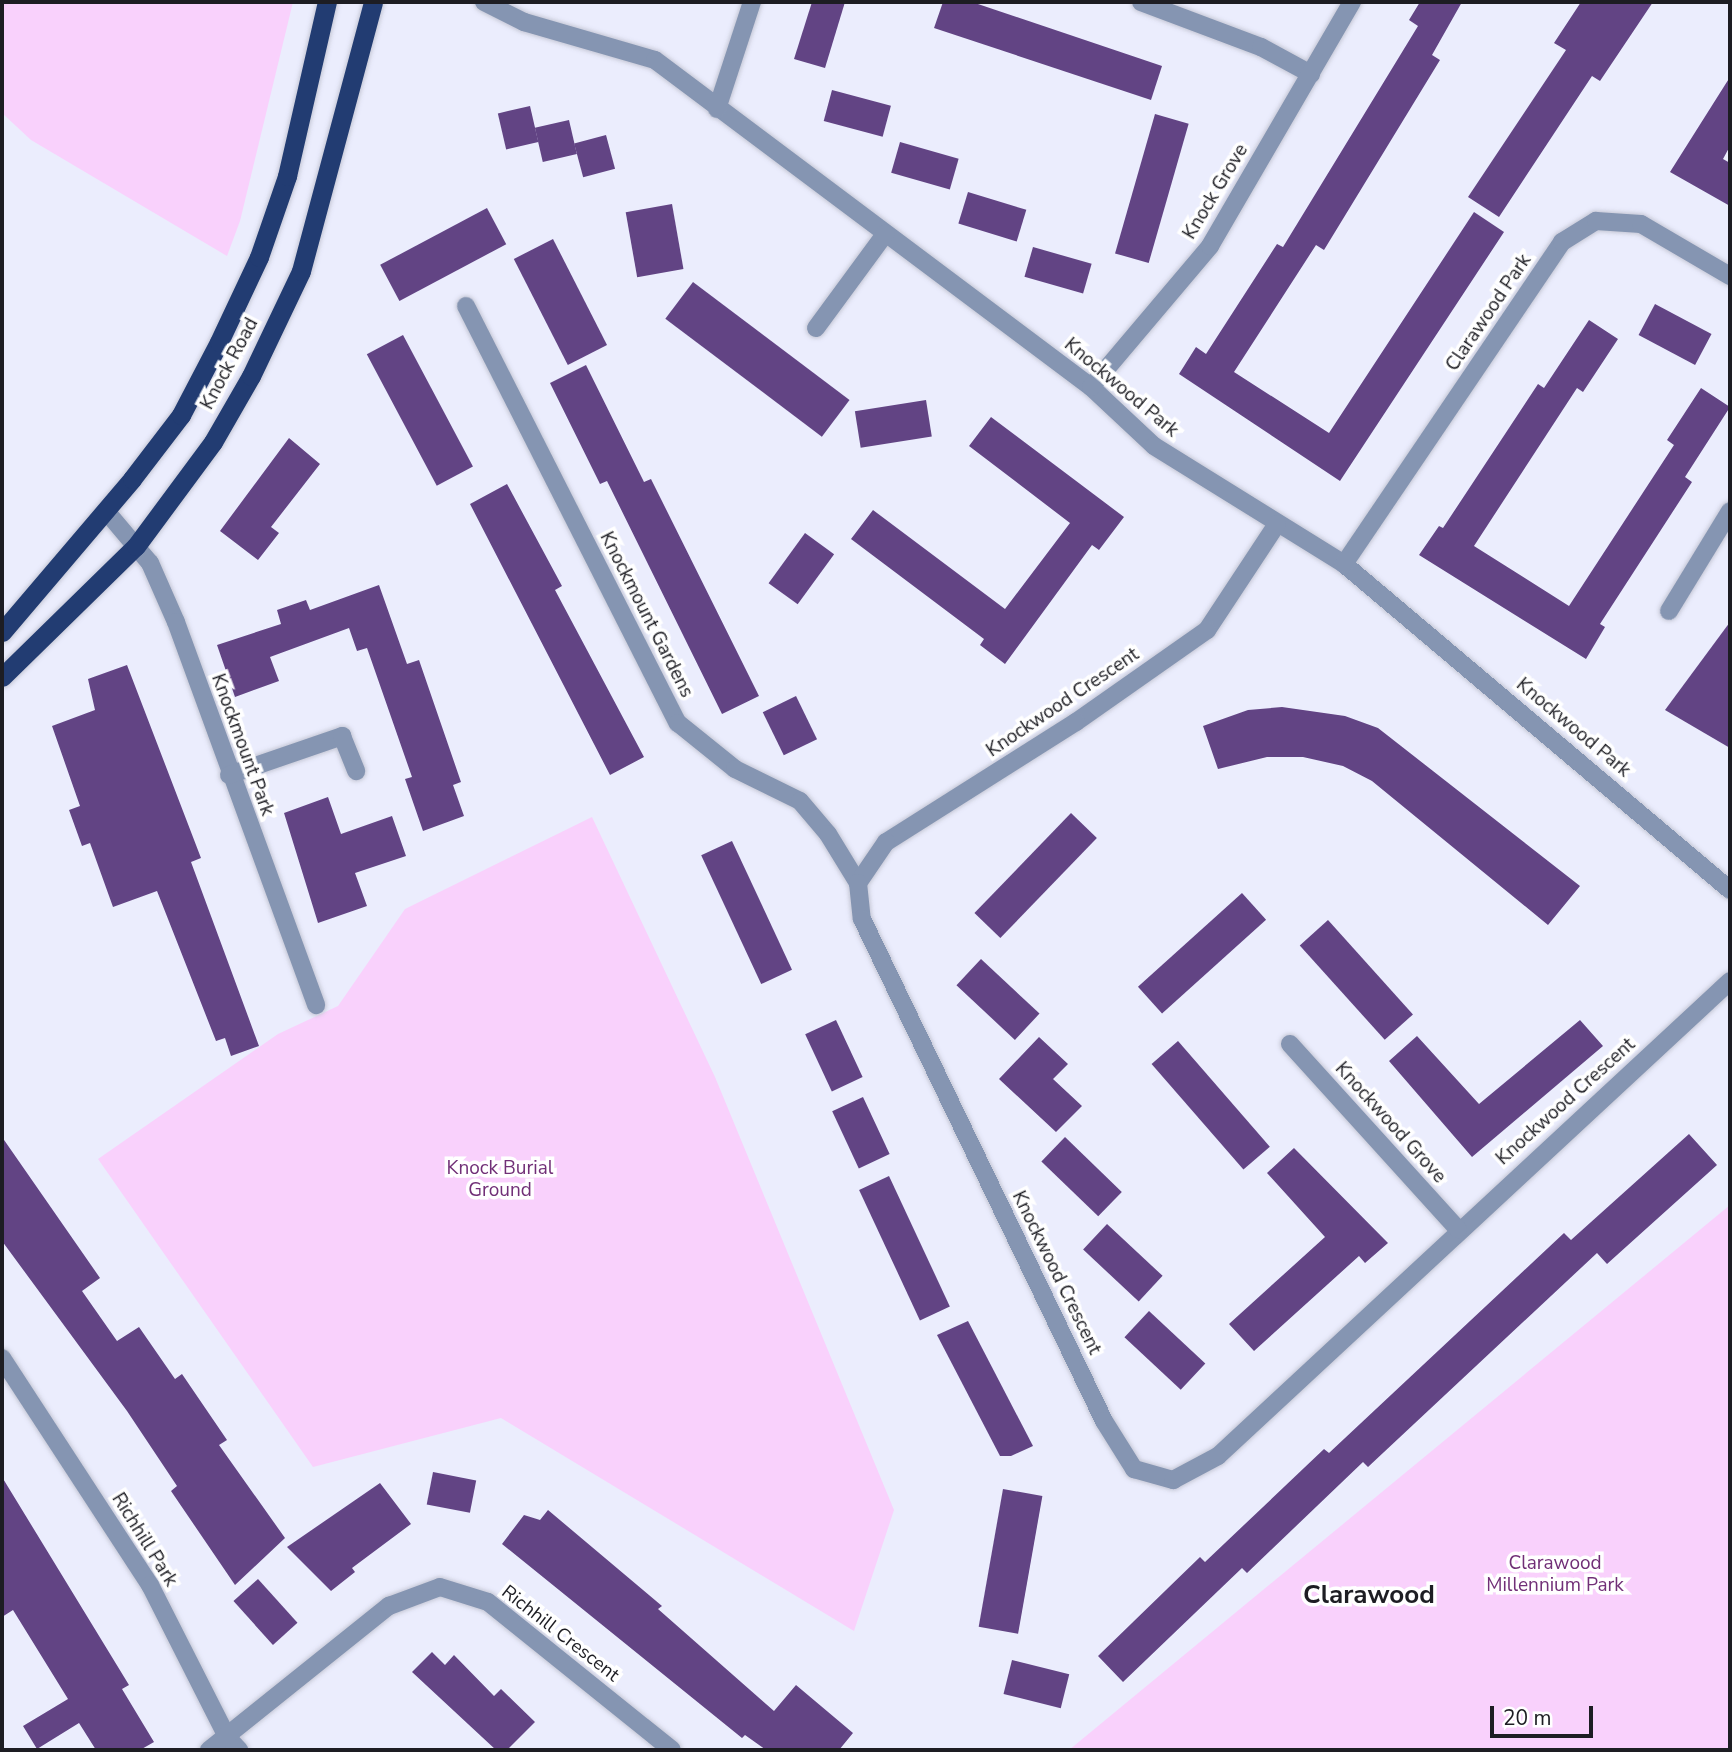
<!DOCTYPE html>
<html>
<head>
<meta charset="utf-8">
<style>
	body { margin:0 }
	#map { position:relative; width:1732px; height:1752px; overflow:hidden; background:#ebedfd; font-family:"Nunito Sans",sans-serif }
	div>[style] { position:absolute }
	.green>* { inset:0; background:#f9d1fc }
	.building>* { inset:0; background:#624484; transform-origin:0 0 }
	.roads { filter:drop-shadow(0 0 2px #c6c8d6) drop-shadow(0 0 2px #c6c8d6) }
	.minor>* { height:18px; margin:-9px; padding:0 9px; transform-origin:9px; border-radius:9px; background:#8595b2 }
	.trunk>* { height:19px; margin:-9.5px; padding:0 9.5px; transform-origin:9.5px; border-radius:9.5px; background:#223c72 }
	span { translate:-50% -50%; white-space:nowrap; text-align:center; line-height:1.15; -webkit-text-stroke:7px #fff; paint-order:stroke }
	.street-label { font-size:19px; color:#1d1d23 }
	.park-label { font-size:19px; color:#712f77 }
	.district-label { font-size:26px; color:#1d1d23; font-weight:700 }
	.frame { position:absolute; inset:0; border:4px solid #1d1d23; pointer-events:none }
	.scale { position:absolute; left:1490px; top:1706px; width:103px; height:32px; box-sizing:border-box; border:4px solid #1d1d23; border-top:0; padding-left:9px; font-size:21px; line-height:24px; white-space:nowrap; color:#1d1d23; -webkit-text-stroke:5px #fff; paint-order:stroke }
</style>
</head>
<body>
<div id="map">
	<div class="green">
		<i style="clip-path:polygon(2px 2px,293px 2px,240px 221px,227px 256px,31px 140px,2px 113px)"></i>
		<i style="clip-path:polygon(592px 817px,715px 1077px,894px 1510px,854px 1631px,501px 1418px,313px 1467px,98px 1159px,278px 1034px,338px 1006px,405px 909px)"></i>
		<i style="clip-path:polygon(1730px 1205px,1730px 1750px,1069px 1750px)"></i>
	</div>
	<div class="building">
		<i style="clip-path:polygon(812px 2px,845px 2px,825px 68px,794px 59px)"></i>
		<i style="clip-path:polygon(943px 2px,972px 2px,1162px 66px,1151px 100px,934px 28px)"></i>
		<i style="clip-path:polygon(1420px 2px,1462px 2px,1432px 55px,1440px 60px,1324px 250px,1316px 245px,1234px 372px,1329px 433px,1474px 212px,1504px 232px,1340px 481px,1179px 374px,1196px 347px,1206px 354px,1277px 244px,1283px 247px,1418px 26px,1409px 20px)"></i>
		<i style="clip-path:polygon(1581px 2px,1653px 2px,1600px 81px,1592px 76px,1499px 217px,1468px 197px,1566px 50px,1554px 43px)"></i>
		<i style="clip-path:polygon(1730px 77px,1730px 146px,1723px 159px,1730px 163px,1730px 206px,1670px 172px)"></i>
		<i style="left:832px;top:90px;width:61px;height:32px;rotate:15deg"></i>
		<i style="left:530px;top:106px;width:37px;height:33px;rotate:77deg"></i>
		<i style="left:1155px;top:114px;width:35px;height:145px;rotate:16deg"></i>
		<i style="left:569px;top:120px;width:35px;height:35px;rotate:77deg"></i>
		<i style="left:606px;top:135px;width:35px;height:33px;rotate:75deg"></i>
		<i style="left:900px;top:142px;width:61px;height:32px;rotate:16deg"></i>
		<i style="left:968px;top:192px;width:61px;height:33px;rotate:17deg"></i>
		<i style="left:672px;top:204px;width:66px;height:47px;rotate:80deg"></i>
		<i style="left:487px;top:208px;width:41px;height:121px;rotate:62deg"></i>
		<i style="left:553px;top:239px;width:119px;height:44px;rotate:63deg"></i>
		<i style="left:1033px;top:247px;width:61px;height:31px;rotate:16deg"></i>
		<i style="left:693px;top:282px;width:196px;height:46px;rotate:37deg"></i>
		<i style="left:1655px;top:304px;width:64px;height:35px;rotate:28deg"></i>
		<i style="clip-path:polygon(1589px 320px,1618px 339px,1583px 392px,1577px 388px,1474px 546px,1569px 606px,1674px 445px,1667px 440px,1701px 388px,1730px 407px,1685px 477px,1692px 482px,1600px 624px,1605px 627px,1586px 659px,1419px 555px,1439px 526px,1443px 528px,1538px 384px,1544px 388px)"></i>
		<i style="left:403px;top:335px;width:149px;height:41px;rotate:62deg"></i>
		<i style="clip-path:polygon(586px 365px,644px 482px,651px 479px,759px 696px,722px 714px,607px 481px,600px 484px,550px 383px)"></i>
		<i style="left:926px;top:400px;width:37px;height:72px;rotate:81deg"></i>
		<i style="clip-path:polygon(991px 417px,1124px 517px,1099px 550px,1092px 545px,1005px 664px,980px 645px,984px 639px,851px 539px,873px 510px,1005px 609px,1070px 523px,969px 446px)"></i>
		<i style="clip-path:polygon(289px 438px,320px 464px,271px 527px,279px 533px,258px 560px,220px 531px)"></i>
		<i style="clip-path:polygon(507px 484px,562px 586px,555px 590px,644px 757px,610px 775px,470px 504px)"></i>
		<i style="left:805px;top:533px;width:36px;height:62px;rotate:36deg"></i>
		<i style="clip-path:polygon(379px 585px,407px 664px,419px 660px,461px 782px,453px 785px,464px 816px,423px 831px,405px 779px,412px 777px,367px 648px,357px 651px,349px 628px,270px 657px,279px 681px,235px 697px,217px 645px,281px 624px,277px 610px,306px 600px,310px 610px)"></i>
		<i style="clip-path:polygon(1730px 622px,1730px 748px,1665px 710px)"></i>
		<i style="clip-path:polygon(127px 665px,201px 858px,191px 862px,259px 1046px,231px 1056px,225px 1038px,216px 1041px,157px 891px,113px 907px,90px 843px,82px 846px,69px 810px,80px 806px,52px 726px,95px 710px,88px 679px)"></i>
		<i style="left:796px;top:696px;width:48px;height:37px;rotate:64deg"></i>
		<i style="clip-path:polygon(1282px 707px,1345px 716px,1378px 728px,1580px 886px,1548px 925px,1372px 781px,1343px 766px,1303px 757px,1267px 757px,1218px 769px,1203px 726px,1248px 710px)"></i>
		<i style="clip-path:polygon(328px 797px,341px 834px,392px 816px,406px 856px,355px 873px,367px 906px,318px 923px,284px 813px)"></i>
		<i style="left:1071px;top:813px;width:36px;height:139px;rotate:44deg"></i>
		<i style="left:732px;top:841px;width:142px;height:34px;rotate:65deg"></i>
		<i style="left:1242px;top:893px;width:36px;height:140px;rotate:48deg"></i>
		<i style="left:1328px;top:920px;width:127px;height:38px;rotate:48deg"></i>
		<i style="left:981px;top:959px;width:80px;height:36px;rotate:43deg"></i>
		<i style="left:836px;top:1020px;width:63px;height:34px;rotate:65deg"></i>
		<i style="clip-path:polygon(1580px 1020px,1603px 1046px,1472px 1157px,1389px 1061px,1417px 1036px,1479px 1104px)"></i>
		<i style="clip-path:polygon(1039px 1037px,1068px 1064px,1053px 1079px,1082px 1106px,1056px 1132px,999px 1079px)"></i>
		<i style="left:1178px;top:1041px;width:140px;height:35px;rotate:49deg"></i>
		<i style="left:863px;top:1097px;width:63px;height:34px;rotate:65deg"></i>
		<i style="clip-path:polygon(1689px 1134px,1717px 1165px,1607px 1264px,1597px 1253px,1368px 1467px,1363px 1462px,1247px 1573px,1242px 1568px,1123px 1682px,1098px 1656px,1200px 1557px,1205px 1562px,1324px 1449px,1329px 1453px,1564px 1233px,1571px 1240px)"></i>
		<i style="clip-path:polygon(2px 1137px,100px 1278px,82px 1291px,117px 1341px,139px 1327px,175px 1379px,182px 1374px,227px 1440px,219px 1445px,285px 1538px,235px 1585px,171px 1491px,177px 1486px,127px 1411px,2px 1241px)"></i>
		<i style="left:1065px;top:1137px;width:79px;height:34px;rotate:44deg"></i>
		<i style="clip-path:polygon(1294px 1148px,1388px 1243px,1365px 1263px,1359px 1256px,1254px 1351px,1229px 1324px,1325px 1237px,1267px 1173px)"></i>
		<i style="left:889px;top:1176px;width:144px;height:33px;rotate:65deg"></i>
		<i style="left:1107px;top:1224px;width:76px;height:35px;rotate:43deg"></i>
		<i style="left:1149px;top:1311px;width:77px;height:36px;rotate:43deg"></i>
		<i style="clip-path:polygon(968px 1321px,1033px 1446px,1011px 1456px,1000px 1456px,937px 1335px)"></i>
		<i style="left:433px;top:1472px;width:44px;height:33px;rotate:11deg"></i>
		<i style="clip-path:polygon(2px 1477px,129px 1685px,122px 1689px,154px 1742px,140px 1750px,96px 1750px,79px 1723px,37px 1749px,23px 1726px,68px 1699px,13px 1610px,2px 1617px)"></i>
		<i style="clip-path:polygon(380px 1483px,411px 1524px,352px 1568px,355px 1572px,331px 1591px,287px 1547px)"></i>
		<i style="left:1003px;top:1489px;width:40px;height:140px;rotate:10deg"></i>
		<i style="clip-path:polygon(548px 1510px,662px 1606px,658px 1609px,774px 1711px,796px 1685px,853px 1733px,839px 1750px,766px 1750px,745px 1735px,742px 1738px,502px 1544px,524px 1515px,540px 1520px)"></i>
		<i style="left:258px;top:1579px;width:59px;height:33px;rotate:48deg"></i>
		<i style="clip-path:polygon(432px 1652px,445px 1665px,454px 1655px,494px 1696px,501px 1689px,535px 1722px,507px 1750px,496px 1750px,412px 1672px)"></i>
		<i style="left:1012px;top:1660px;width:59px;height:35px;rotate:14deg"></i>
	</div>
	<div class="roads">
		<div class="minor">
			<i style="left:484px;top:2px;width:45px;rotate:26.6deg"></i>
			<i style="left:524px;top:22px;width:136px;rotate:16.2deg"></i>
			<i style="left:655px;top:60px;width:545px;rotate:36.87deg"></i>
			<i style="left:1091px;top:387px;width:86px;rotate:43.1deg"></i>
			<i style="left:1154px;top:446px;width:224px;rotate:31.8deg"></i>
			<i style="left:1344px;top:564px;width:505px;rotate:40.18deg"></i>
			<i style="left:1141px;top:2px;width:128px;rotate:20.6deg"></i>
			<i style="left:1261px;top:47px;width:57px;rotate:28.4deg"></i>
			<i style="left:717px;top:109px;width:113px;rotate:-71.9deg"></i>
			<i style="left:466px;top:306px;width:468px;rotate:63.1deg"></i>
			<i style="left:678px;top:723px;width:73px;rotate:38.9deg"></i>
			<i style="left:735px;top:769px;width:72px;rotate:26.2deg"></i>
			<i style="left:800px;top:801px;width:43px;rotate:49.7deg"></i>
			<i style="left:828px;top:834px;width:57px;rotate:58.5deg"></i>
			<i style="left:816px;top:328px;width:117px;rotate:-53.7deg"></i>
			<i style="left:1091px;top:387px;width:185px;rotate:-49.8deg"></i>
			<i style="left:1210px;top:246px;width:282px;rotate:-59.8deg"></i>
			<i style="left:106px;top:511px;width:68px;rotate:49.8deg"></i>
			<i style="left:150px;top:563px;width:64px;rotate:66.2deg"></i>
			<i style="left:176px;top:622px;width:408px;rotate:69.9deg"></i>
			<i style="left:1277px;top:524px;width:127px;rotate:123.4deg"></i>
			<i style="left:1207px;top:630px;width:160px;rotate:144.9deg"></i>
			<i style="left:1076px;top:722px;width:225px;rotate:147.7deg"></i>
			<i style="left:886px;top:842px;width:50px;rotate:124.3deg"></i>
			<i style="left:858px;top:883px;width:36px;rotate:84deg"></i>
			<i style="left:862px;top:919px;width:557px;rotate:64.26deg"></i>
			<i style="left:1104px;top:1421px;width:57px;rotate:58deg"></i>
			<i style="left:1134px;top:1469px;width:41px;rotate:15.8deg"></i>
			<i style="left:1173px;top:1480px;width:51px;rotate:-28.1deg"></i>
			<i style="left:1218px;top:1456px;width:698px;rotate:-42.85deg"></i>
			<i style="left:1344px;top:564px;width:389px;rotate:-55.9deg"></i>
			<i style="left:1562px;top:242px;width:40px;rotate:-32deg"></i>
			<i style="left:1596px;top:221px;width:45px;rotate:3.8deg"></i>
			<i style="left:1641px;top:224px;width:103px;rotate:30.3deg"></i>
			<i style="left:1669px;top:611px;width:117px;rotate:-58.6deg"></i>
			<i style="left:229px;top:775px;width:120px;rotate:-19deg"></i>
			<i style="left:342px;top:736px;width:38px;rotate:68deg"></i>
			<i style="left:1290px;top:1044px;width:250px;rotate:47.8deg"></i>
			<i style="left:2px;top:1358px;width:271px;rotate:56.9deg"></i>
			<i style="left:150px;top:1585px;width:170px;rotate:63.1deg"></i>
			<i style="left:227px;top:1737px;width:18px;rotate:47deg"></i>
			<i style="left:209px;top:1750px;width:231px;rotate:-38.7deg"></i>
			<i style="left:389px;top:1606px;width:54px;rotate:-20.4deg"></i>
			<i style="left:440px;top:1587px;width:50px;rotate:17.4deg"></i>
			<i style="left:488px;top:1602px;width:236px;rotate:38.8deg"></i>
		</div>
		<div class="trunk">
			<i style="left:2px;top:632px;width:201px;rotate:-49.6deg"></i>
			<i style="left:132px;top:479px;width:81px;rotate:-52.6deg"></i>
			<i style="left:181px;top:415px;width:82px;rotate:-62.5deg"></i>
			<i style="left:219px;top:342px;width:94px;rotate:-64.8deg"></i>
			<i style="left:259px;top:257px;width:86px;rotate:-70.9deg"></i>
			<i style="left:287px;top:176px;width:179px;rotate:-77.1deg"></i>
			<i style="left:2px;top:677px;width:187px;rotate:-44.4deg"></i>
			<i style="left:136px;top:546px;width:129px;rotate:-53.5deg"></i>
			<i style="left:213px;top:442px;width:76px;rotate:-60.1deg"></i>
			<i style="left:251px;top:376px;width:116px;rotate:-64.5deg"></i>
			<i style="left:301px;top:271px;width:278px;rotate:-75deg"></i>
		</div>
	</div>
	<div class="street-label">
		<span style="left:1216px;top:192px;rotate:-59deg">Knock Grove</span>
		<span style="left:1489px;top:313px;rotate:-56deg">Clarawood Park</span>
		<span style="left:230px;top:364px;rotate:-62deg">Knock Road</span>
		<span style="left:1121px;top:388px;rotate:40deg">Knockwood Park</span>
		<span style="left:646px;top:615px;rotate:63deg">Knockmount Gardens</span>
		<span style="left:1063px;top:703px;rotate:-34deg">Knockwood Crescent</span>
		<span style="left:1573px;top:728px;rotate:40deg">Knockwood Park</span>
		<span style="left:242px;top:745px;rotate:70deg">Knockmount Park</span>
		<span style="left:1566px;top:1102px;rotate:-42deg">Knockwood Crescent</span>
		<span style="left:1390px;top:1123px;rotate:48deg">Knockwood Grove</span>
		<span style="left:1056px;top:1273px;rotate:64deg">Knockwood Crescent</span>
		<span style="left:144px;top:1540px;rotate:58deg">Richhill Park</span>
		<span style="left:560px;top:1634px;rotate:38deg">Richhill Crescent</span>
	</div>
	<div class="park-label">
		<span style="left:500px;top:1180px">Knock Burial<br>Ground</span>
		<span style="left:1555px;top:1575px">Clarawood<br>Millennium Park</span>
	</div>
	<div class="district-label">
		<span style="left:1369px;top:1595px">Clarawood</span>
	</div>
	<div class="frame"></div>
	<div class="scale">20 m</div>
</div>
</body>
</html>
